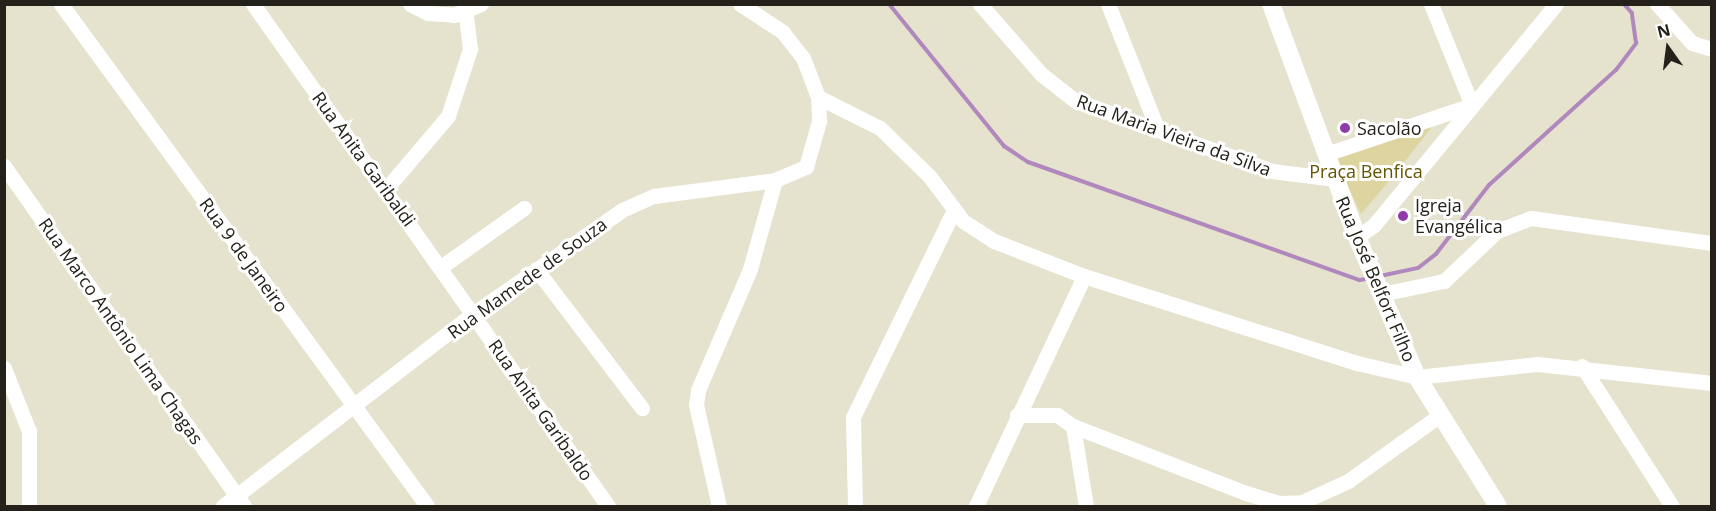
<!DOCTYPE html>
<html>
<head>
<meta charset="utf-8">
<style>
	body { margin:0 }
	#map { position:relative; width:1716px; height:511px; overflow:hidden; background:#e5e2cd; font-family:"Open Sans",sans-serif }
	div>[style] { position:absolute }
	.green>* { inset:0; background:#ddd4a0 }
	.stream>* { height:4px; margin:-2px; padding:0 2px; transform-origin:2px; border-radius:2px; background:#b088bd }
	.minor>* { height:15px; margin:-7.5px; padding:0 7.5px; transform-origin:7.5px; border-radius:7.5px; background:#fff }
	.tertiary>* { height:18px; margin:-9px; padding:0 9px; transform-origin:9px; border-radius:9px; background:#fff }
	.dots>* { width:16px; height:16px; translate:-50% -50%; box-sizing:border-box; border:3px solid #fff; border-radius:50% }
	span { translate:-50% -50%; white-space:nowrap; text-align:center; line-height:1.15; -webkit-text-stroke:6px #fff; paint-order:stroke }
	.poi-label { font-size:18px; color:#23211a }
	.left { translate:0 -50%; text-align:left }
	.street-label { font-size:18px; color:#23211a }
	.park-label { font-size:18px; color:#625500 }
	.frame { position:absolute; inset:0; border:6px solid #23211a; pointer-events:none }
	.north { position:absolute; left:1638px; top:18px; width:60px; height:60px; -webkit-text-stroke:4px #fff; paint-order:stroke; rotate:346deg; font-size:16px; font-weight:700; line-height:24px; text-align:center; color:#23211a }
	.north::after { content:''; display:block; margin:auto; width:21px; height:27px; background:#23211a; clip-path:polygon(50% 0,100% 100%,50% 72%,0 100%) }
</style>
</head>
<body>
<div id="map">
	<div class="green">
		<i style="clip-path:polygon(1438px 119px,1395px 174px,1361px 214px,1335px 159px)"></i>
	</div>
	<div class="stream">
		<i style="left:889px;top:4px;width:183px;rotate:51deg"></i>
		<i style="left:1004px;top:146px;width:29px;rotate:34deg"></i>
		<i style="left:1028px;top:162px;width:352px;rotate:19.6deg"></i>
		<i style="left:1360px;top:280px;width:10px;rotate:-11deg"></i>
		<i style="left:1380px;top:276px;width:39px;rotate:-12deg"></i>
		<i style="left:1418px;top:268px;width:23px;rotate:-38deg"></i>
		<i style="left:1436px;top:254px;width:87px;rotate:-52.5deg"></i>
		<i style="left:1489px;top:185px;width:171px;rotate:-42.2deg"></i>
		<i style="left:1616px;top:70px;width:34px;rotate:-53deg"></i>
		<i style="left:1636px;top:43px;width:30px;rotate:-98deg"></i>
		<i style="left:1632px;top:13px;width:12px;rotate:-132deg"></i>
	</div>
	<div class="minor">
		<i style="left:61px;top:4px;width:621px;rotate:53.9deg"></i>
		<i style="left:253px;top:4px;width:615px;rotate:54.73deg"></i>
		<i style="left:410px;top:4px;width:20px;rotate:27deg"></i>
		<i style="left:428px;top:13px;width:26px;rotate:4deg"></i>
		<i style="left:454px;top:15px;width:29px;rotate:-22deg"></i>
		<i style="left:980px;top:4px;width:93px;rotate:48.9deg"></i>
		<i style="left:1041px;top:74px;width:42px;rotate:38.2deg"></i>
		<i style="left:1074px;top:100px;width:210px;rotate:19.7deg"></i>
		<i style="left:1272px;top:171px;width:64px;rotate:7.2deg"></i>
		<i style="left:1108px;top:4px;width:133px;rotate:68.4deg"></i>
		<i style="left:1431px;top:4px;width:107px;rotate:68deg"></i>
		<i style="left:1657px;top:4px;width:52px;rotate:48.1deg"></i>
		<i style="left:1692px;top:43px;width:21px;rotate:17deg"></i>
		<i style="left:818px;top:97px;width:69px;rotate:26.6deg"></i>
		<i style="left:880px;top:128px;width:70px;rotate:44.4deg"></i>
		<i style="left:930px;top:177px;width:55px;rotate:53.1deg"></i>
		<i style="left:963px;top:221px;width:37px;rotate:33deg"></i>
		<i style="left:994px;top:241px;width:97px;rotate:21.3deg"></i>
		<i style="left:1084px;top:276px;width:287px;rotate:17.7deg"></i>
		<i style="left:1357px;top:363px;width:62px;rotate:13.1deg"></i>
		<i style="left:1417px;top:377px;width:121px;rotate:-6.2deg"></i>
		<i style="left:1537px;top:364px;width:176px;rotate:6.2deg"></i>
		<i style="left:1326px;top:154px;width:148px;rotate:-18.6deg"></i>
		<i style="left:4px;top:166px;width:416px;rotate:54.8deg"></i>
		<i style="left:386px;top:189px;width:96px;rotate:-49.7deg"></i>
		<i style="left:448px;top:116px;width:71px;rotate:-71.8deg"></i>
		<i style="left:470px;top:49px;width:35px;rotate:-97deg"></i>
		<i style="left:1357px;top:237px;width:21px;rotate:-35deg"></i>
		<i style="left:1374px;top:225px;width:286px;rotate:-50.5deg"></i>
		<i style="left:441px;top:267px;width:102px;rotate:-35.4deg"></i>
		<i style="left:536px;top:269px;width:175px;rotate:52.7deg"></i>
		<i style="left:1381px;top:294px;width:64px;rotate:-11.7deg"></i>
		<i style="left:1444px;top:281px;width:73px;rotate:-43.3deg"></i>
		<i style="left:1497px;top:231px;width:36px;rotate:-21deg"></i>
		<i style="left:1531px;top:218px;width:183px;rotate:7.9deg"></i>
		<i style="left:1582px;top:366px;width:166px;rotate:57.3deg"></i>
		<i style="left:4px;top:368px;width:68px;rotate:68.4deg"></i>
		<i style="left:29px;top:431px;width:75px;rotate:90deg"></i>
		<i style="left:1017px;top:415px;width:40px"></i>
		<i style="left:1057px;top:415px;width:19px;rotate:35deg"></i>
		<i style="left:1073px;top:426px;width:81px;rotate:80.8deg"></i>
		<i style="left:1073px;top:426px;width:186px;rotate:21.2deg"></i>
		<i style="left:1246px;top:493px;width:34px;rotate:17deg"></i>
		<i style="left:1278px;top:503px;width:24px;rotate:-2deg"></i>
		<i style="left:1302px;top:502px;width:51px;rotate:-24.5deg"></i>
		<i style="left:1348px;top:481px;width:113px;rotate:-35.7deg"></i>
		<i style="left:223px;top:506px;width:317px;rotate:-37.6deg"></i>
		<i style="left:474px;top:313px;width:180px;rotate:-34.8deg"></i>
		<i style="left:622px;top:210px;width:35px;rotate:-24deg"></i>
		<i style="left:654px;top:196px;width:122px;rotate:-7.5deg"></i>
		<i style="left:775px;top:180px;width:34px;rotate:-23deg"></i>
		<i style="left:806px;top:167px;width:48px;rotate:-74.2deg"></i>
		<i style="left:819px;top:121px;width:24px;rotate:-92deg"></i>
		<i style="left:818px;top:97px;width:42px;rotate:-111deg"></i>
		<i style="left:803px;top:58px;width:33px;rotate:-128deg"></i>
		<i style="left:783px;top:32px;width:51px;rotate:-146.9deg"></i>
		<i style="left:719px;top:506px;width:104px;rotate:-102.8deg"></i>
		<i style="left:696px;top:405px;width:15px;rotate:-82deg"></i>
		<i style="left:698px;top:390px;width:132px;rotate:-66.7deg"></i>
		<i style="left:750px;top:269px;width:92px;rotate:-74.3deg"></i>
		<i style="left:855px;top:506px;width:89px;rotate:-91.3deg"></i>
		<i style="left:853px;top:417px;width:230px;rotate:-64deg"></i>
		<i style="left:976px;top:506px;width:254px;rotate:-64.8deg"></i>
	</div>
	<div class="tertiary">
		<i style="left:1271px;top:4px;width:248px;rotate:69.7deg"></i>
		<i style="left:1357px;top:237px;width:152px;rotate:66.8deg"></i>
		<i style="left:1417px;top:377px;width:152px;rotate:57.9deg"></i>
	</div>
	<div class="dots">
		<i style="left:1345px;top:128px;background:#903ba8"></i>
		<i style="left:1403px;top:216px;background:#903ba8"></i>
	</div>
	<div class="poi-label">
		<span class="left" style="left:1357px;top:128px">Sacolão</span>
		<span class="left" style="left:1415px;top:216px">Igreja<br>Evangélica</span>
	</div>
	<div class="street-label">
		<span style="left:1174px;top:135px;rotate:20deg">Rua Maria Vieira da Silva</span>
		<span style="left:364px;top:159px;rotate:54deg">Rua Anita Garibaldi</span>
		<span style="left:244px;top:255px;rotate:54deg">Rua 9 de Janeiro</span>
		<span style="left:527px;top:278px;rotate:-36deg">Rua Mamede de Souza</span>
		<span style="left:1376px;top:279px;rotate:67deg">Rua José Belfort Filho</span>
		<span style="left:121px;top:331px;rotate:55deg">Rua Marco Antônio Lima Chagas</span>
		<span style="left:541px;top:410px;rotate:55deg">Rua Anita Garibaldo</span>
	</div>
	<div class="park-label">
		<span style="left:1366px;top:171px">Praça Benfica</span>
	</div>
	<div class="frame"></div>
	<div class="north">N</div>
</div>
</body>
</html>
